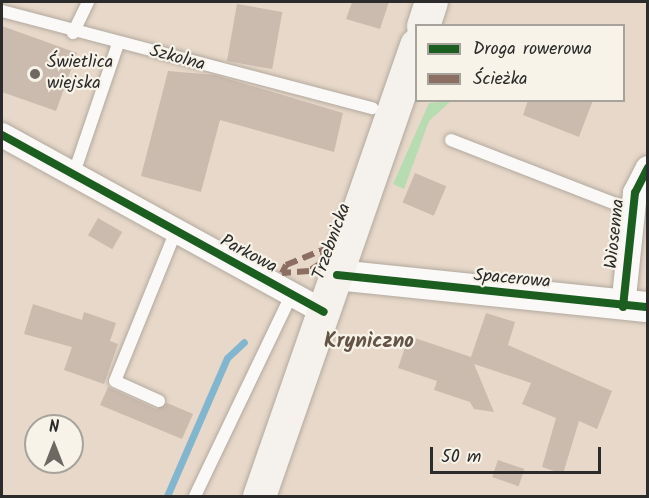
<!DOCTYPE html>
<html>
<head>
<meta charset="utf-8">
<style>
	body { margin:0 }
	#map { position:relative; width:649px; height:498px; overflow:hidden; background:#e7d8c9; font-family:Kalam,sans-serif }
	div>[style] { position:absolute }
	.green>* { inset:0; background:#b7dcb2 }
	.stream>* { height:7px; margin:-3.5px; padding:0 3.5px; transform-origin:3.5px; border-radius:3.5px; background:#81b6ce }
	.building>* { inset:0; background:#cbbbae; transform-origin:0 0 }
	.roads { filter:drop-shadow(0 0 2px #b2a99f) drop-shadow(0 0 2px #b2a99f) }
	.service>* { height:12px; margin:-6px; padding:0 6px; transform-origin:6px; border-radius:6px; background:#fbf9f7 }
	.minor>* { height:24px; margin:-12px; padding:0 12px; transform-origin:12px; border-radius:12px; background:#fbf9f7 }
	.tertiary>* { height:30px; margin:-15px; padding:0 15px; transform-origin:15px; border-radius:15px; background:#fbf9f7 }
	.secondary>* { height:33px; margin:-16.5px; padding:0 16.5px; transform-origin:16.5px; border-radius:16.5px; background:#f5f1ed }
	.quiet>* { height:6px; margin-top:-3px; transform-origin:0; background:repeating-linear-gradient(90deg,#8d6e63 0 12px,transparent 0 18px) }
	.cycleway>* { height:8px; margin:-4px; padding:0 4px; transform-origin:4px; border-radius:4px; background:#1b5e20 }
	.dots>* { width:16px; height:16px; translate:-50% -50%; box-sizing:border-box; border:3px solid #f7f3e8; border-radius:50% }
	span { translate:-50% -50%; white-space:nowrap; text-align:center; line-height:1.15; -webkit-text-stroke:4.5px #f7f3e8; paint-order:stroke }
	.street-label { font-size:18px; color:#2b2b2b }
	.poi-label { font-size:18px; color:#2b2b2b }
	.left { translate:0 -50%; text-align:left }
	.quarter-label { font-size:21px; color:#645447; font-weight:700 }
	.frame { position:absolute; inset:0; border:3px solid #2b2b2b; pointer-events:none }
	.legend { position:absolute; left:415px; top:24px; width:210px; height:78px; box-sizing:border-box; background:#f7f3e8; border:2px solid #a5a39c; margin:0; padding:8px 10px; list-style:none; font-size:18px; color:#2b2b2b }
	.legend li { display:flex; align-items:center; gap:12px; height:30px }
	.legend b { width:30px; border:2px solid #a5a39c }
	.north { position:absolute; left:24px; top:414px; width:60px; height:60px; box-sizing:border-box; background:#f7f3e8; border:2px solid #a5a39c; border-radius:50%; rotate:0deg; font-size:16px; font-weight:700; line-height:24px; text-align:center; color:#2b2b2b }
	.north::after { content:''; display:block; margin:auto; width:21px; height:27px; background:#6d6862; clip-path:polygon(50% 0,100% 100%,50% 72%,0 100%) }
	.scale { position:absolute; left:430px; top:447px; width:171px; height:27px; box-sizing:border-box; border:3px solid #2b2b2b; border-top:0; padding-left:8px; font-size:18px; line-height:21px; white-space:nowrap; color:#2b2b2b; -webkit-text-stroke:4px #f7f3e8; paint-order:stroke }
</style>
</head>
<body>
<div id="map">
	<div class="green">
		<i style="clip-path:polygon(451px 101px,429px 121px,404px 189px,393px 184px,429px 103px)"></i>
	</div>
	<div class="stream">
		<i style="left:167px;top:496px;width:150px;rotate:-66.5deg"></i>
		<i style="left:227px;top:358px;width:23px;rotate:-43deg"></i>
	</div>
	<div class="building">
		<i style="clip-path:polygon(352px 2px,389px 2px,380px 29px,346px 19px)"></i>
		<i style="left:237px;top:4px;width:46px;height:58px;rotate:10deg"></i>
		<i style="clip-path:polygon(2px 26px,77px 53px,56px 111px,2px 92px)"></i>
		<i style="clip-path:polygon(168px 71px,215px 75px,343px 113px,334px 152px,220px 120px,201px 192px,141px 176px)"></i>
		<i style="clip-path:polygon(528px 100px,593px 100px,579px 137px,523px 115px)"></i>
		<i style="left:415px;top:173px;width:34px;height:32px;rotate:23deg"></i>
		<i style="left:98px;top:218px;width:28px;height:20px;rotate:30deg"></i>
		<i style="clip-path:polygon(33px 304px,82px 320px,84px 312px,116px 323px,110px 341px,118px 344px,104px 384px,64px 370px,72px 347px,24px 334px)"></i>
		<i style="clip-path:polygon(486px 313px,515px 322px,508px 345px,612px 391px,597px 429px,579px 421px,563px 474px,542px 467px,556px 418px,522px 404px,531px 383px,474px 364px,494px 412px,474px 409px,470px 402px,434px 390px,437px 381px,398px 368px,409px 336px,471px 357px)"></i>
		<i style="clip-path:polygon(108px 387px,156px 409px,167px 403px,193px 414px,182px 439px,100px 405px)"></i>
		<i style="left:498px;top:460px;width:28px;height:18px;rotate:19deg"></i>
	</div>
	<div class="roads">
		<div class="service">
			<i style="left:2px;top:11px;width:383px;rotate:14.7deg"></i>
			<i style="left:73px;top:33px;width:34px;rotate:-64deg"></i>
			<i style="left:451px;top:140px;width:196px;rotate:21.2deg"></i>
			<i style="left:73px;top:176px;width:139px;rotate:-71.2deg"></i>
			<i style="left:159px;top:401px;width:48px;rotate:-155.6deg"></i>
			<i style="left:115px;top:381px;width:160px;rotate:-67.9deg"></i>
			<i style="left:195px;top:496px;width:222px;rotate:-64.4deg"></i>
		</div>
		<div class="minor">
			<i style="left:2px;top:135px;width:367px;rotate:28.8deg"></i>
			<i style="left:623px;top:307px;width:115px;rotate:-84deg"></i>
			<i style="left:635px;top:193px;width:28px;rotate:-63deg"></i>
		</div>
		<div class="tertiary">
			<i style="left:337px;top:275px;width:313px;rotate:5.9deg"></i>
		</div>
		<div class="secondary">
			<i style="left:423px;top:26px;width:25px;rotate:-72deg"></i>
			<i style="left:259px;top:496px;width:478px;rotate:-70.8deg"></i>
		</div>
	</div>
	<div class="quiet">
		<i style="left:325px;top:249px;width:15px;rotate:106deg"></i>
		<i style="left:321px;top:263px;width:14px;rotate:146deg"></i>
		<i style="left:309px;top:271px;width:27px;rotate:176deg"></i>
		<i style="left:282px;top:273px;width:9px;rotate:-63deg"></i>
		<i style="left:286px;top:265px;width:42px;rotate:-22.3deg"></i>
	</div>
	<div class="cycleway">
		<i style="left:2px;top:135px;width:367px;rotate:28.8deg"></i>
		<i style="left:337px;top:275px;width:313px;rotate:5.9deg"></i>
		<i style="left:623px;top:307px;width:115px;rotate:-84deg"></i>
		<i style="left:635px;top:193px;width:28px;rotate:-63deg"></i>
	</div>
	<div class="dots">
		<i style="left:35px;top:74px;background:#6d6862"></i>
	</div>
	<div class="street-label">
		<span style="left:177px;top:59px;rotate:15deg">Szkolna</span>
		<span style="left:616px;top:234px;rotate:-84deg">Wiosenna</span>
		<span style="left:333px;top:242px;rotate:-70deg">Trzebnicka</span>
		<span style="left:248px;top:255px;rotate:28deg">Parkowa</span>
		<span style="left:512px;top:280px;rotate:5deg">Spacerowa</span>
	</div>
	<div class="poi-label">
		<span class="left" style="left:47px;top:74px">Świetlica<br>wiejska</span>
	</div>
	<div class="quarter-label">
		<span style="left:369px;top:342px">Kryniczno</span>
	</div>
	<div class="frame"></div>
	<ul class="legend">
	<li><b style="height:8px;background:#1b5e20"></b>Droga rowerowa</li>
	<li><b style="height:8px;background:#8d6e63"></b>Ścieżka</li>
	</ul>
	<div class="north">N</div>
	<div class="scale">50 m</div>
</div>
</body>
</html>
